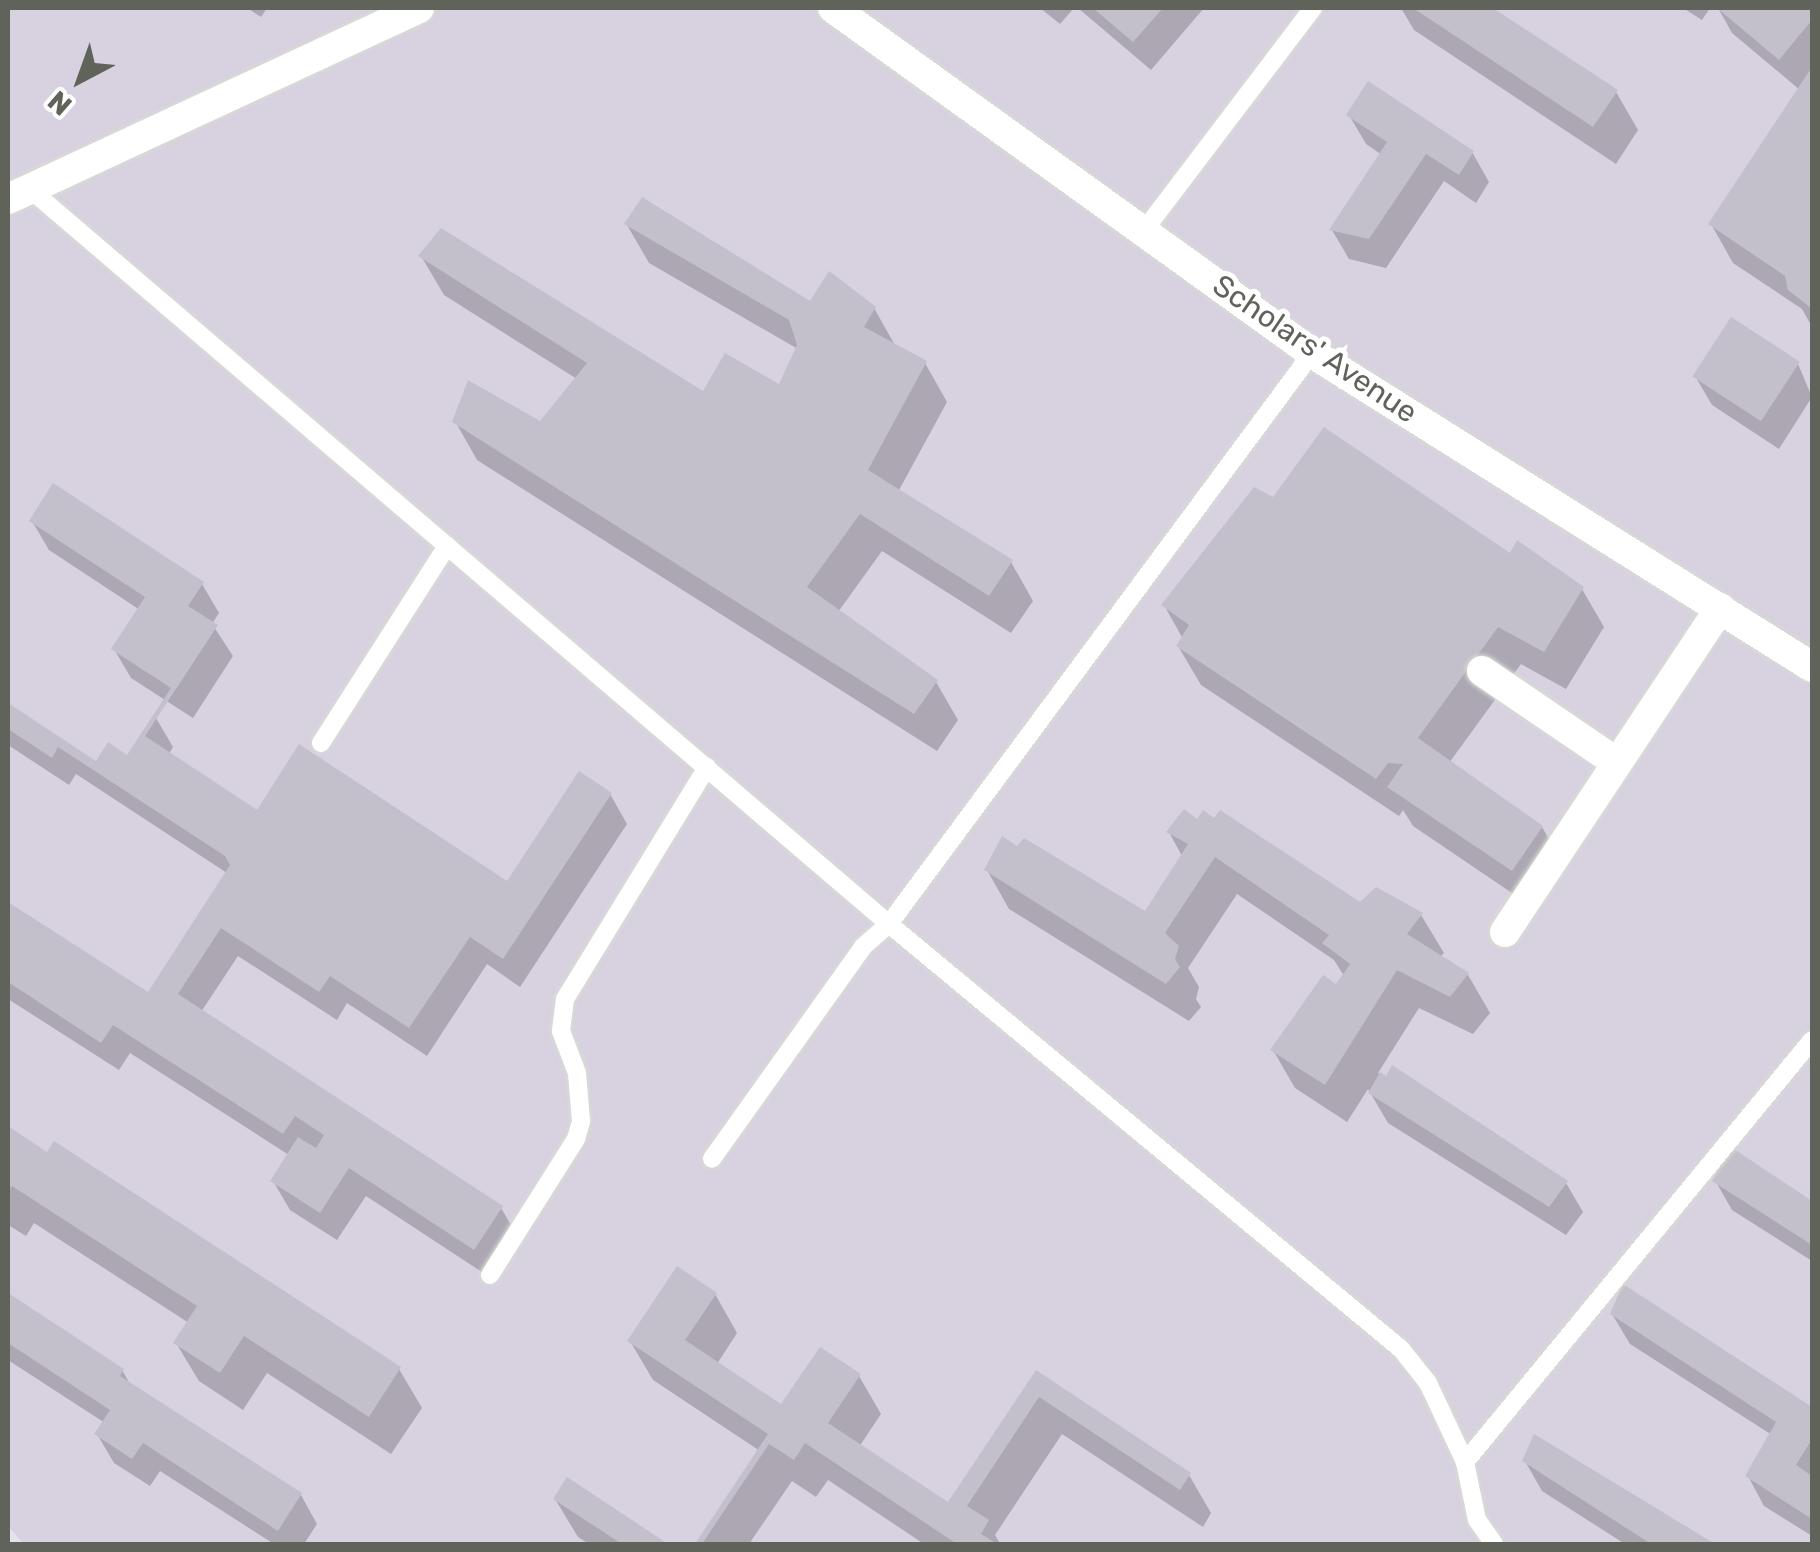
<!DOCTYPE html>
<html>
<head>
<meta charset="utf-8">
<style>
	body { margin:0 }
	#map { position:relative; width:1820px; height:1552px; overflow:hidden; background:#e7e0ee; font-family:Rubik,sans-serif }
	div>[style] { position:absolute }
	.education>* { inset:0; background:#d8d1e0 }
	.shadow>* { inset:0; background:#0003 }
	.building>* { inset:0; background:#c3bfcb; transform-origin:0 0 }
	.roads { filter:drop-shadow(0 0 2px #d9dcd4) drop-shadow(0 0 2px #d9dcd4) }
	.service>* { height:18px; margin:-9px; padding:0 9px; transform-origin:9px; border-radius:9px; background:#fff }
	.minor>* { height:30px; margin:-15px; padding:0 15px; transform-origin:15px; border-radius:15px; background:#fff }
	.tertiary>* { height:30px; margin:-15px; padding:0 15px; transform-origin:15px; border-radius:15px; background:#fff }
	span { translate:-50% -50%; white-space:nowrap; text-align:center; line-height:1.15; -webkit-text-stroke:10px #fff; paint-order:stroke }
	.street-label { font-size:30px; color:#606359 }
	.frame { position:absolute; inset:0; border:10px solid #606359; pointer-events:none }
	.north { position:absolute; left:30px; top:30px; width:100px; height:100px; -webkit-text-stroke:8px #fff; paint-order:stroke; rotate:221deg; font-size:28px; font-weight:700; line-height:40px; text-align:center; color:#606359 }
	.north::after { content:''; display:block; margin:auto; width:35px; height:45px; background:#606359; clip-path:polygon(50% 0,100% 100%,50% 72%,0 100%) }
</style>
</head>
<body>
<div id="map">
	<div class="education">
		<i style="clip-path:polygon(8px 8px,1812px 8px,1812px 1544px,24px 1544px,8px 1526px)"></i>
	</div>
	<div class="shadow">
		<i style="clip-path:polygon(247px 8px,267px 8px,261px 17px)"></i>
		<i style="clip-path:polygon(1040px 8px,1074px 8px,1060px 24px)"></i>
		<i style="clip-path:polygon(1078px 8px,1204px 8px,1151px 70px)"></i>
		<i style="clip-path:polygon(1401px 8px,1488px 8px,1616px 92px,1638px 130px,1616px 164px,1414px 30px)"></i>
		<i style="clip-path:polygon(1683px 8px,1710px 8px,1702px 20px)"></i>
		<i style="clip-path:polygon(1718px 8px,1812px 8px,1812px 327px,1802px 309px,1733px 263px,1711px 224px,1800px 90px,1732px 33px)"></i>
		<i style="clip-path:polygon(1349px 115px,1472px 152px,1489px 182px,1476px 203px,1444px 181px,1386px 268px,1349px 259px,1332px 230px,1382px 155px,1366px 144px)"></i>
		<i style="clip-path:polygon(627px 225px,811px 305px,874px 308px,896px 347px,925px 363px,947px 402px,898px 492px,1011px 562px,1033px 601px,1011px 633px,882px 551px,838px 612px,936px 682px,958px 720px,937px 751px,477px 460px,455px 421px,540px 425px,577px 379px,444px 295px,421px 256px,704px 395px,780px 387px,798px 349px,649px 263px)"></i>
		<i style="clip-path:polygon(1798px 364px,1812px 397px,1779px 449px,1712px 405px,1695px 376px)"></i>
		<i style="clip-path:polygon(1274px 500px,1511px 556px,1517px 544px,1582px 589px,1604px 627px,1566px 689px,1521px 664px,1449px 763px,1542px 827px,1564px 866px,1534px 908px,1413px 826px,1403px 810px,1399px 816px,1201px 685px,1178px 646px,1183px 639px,1164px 605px)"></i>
		<i style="clip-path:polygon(32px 521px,202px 584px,219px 613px,212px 624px,233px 656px,193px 718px,131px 678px,114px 649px,140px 610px,49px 550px)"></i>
		<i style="clip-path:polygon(8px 706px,97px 764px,128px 758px,156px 718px,173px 747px,169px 754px,257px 813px,508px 884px,610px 794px,627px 824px,520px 987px,487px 964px,427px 1056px,347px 1003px,337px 1020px,238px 956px,201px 1012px,501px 1208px,518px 1237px,491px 1278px,366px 1196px,337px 1240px,290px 1210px,273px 1181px,289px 1155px,130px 1053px,119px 1070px,8px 999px,8px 905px,149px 996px,227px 873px,76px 774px,69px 785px,8px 745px)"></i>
		<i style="clip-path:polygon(1169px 832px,1361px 905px,1421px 915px,1444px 953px,1440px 957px,1468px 975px,1490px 1013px,1473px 1034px,1419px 1008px,1378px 1073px,1566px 1183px,1583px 1212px,1566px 1235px,1388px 1123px,1368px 1089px,1347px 1122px,1295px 1088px,1273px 1050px,1344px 976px,1334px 960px,1237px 894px,1188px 968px,1199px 987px,1196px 999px,1201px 1007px,1189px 1021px,1009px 909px,987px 870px,1146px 914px,1182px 856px)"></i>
		<i style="clip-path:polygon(8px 1129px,399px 1369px,422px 1408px,391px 1454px,267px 1373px,243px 1410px,199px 1381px,176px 1343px,189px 1323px,34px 1223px,26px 1236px,8px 1225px)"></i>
		<i style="clip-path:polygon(1731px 1151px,1812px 1204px,1812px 1261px,1732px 1210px,1715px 1180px)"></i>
		<i style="clip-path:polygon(1624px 1288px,1812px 1410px,1812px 1536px,1764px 1506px,1748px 1476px,1772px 1435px,1630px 1344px,1612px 1314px)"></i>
		<i style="clip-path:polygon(715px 1294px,737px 1333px,717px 1364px,782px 1407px,859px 1376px,881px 1414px,859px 1447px,949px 1506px,1037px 1374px,1189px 1475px,1211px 1513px,1203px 1527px,1062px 1434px,995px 1535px,1000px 1544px,924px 1544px,828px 1480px,816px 1497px,792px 1481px,749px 1544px,698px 1544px,760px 1451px,653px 1380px,630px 1341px)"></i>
		<i style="clip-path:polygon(8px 1296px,122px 1370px,131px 1386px,301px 1495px,317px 1524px,304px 1544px,274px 1544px,160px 1471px,150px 1486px,114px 1463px,97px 1434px,105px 1423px,8px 1360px)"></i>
		<i style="clip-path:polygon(1535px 1438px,1711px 1544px,1625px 1544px,1542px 1491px,1525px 1461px)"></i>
		<i style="clip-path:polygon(567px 1481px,664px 1544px,589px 1544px,578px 1537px,555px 1499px)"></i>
	</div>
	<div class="building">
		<i style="clip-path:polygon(1093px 8px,1163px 8px,1133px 42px)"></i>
		<i style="clip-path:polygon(1413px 8px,1493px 8px,1618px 90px,1593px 127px)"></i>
		<i style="clip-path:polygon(1717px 8px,1812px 8px,1812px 20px,1779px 60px)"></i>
		<i style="clip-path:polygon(1812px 67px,1812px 309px,1788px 290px,1785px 276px,1708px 224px)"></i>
		<i style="clip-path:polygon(1368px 81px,1474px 151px,1459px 175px,1426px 154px,1369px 239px,1329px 230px,1387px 142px,1346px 115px)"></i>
		<i style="clip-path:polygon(642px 197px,810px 301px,829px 271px,876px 307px,864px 327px,927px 361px,868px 470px,1013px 560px,989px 596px,860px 514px,807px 587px,938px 680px,914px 714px,452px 422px,468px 380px,540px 421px,587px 363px,418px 256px,441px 228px,703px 391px,725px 353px,779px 384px,797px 345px,789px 320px,624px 224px)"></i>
		<i style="left:1731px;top:317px;width:82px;height:71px;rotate:33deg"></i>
		<i style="clip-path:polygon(1324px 427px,1510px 553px,1517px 540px,1584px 587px,1544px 652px,1498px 627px,1418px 738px,1543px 826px,1512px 871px,1387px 787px,1403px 764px,1388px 763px,1376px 779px,1176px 646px,1189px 625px,1161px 605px,1254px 487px,1273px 497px)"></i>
		<i style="clip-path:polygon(53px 483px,204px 582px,188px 606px,218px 625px,145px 736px,257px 810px,299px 744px,507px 881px,579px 771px,612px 793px,503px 959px,470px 937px,409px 1028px,330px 976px,319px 992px,221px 928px,178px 994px,503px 1206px,474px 1250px,349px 1168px,320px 1213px,270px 1181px,298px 1137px,316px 1148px,324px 1135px,295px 1116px,283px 1134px,113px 1025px,101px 1043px,8px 982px,8px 902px,148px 992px,230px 865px,225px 856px,58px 747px,52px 758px,8px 729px,8px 703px,96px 761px,108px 742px,127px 755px,171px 688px,111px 649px,145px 597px,29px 521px)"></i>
		<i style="clip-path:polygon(1184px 809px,1197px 819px,1203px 810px,1214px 818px,1220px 810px,1360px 902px,1376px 887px,1423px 913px,1407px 934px,1469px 973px,1450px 997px,1397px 970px,1325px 1085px,1270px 1050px,1323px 975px,1336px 984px,1350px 964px,1322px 943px,1329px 935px,1215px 857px,1165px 933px,1179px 946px,1175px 959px,1180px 967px,1166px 984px,984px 870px,1002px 836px,1017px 846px,1024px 838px,1145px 911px,1188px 844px,1166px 832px)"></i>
		<i style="clip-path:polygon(1392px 1065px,1568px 1181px,1549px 1207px,1368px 1093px,1380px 1072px,1386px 1076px)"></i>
		<i style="clip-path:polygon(8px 1126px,47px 1152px,54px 1141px,401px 1367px,369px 1417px,244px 1336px,220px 1373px,173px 1343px,197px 1306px,12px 1186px,8px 1192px)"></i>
		<i style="clip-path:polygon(1731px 1147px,1812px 1201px,1812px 1245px,1712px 1181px)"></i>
		<i style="clip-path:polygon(677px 1266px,717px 1293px,685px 1340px,781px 1404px,820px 1347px,861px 1374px,828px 1423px,948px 1502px,1036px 1370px,1191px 1473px,1180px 1490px,1039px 1397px,967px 1506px,989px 1520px,981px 1534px,997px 1544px,957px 1544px,805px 1443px,794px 1460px,769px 1444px,702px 1544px,695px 1544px,768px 1434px,627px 1341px)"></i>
		<i style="clip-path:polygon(1623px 1284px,1812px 1407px,1812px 1439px,1796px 1465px,1812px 1476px,1812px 1519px,1745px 1476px,1776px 1422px,1610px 1314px)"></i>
		<i style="clip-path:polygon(8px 1293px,124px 1369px,120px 1376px,302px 1493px,278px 1531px,143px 1443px,132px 1459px,94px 1434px,110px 1410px,8px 1343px)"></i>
		<i style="clip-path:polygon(1534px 1434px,1715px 1544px,1651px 1544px,1522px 1461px)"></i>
		<i style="clip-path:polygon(567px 1477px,668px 1544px,622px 1544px,553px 1499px)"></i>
	</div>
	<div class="roads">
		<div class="service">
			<i style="left:31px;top:190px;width:1129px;rotate:40.55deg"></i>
			<i style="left:889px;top:924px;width:35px;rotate:139deg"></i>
			<i style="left:863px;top:947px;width:260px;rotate:125.5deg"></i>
			<i style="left:1143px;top:232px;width:281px;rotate:-52.8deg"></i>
			<i style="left:1312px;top:353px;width:711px;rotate:126.53deg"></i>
			<i style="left:889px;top:924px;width:665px;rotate:39.7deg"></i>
			<i style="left:1401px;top:1349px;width:43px;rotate:51.5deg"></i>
			<i style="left:1428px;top:1383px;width:87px;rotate:64.9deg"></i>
			<i style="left:321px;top:743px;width:234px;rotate:-57.4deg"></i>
			<i style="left:490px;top:1275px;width:161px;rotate:-57.7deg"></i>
			<i style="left:576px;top:1139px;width:19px;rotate:-74deg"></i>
			<i style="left:581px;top:1121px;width:48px;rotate:-94.8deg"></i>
			<i style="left:577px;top:1073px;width:45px;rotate:-110.9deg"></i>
			<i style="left:561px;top:1031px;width:32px;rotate:-83deg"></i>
			<i style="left:565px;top:999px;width:272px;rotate:-58.5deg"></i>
			<i style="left:1494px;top:1544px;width:29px;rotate:-125deg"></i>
			<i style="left:1477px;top:1520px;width:59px;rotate:-101.7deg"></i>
			<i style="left:1465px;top:1462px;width:546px;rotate:-50.57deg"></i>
		</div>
		<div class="minor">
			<i style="left:1482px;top:671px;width:162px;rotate:34.2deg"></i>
			<i style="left:1505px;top:932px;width:389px;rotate:-56.4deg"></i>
		</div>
		<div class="tertiary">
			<i style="left:833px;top:8px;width:590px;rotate:35.76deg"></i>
			<i style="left:1312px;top:353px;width:590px;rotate:32.13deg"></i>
			<i style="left:8px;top:199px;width:453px;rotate:-24.9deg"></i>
		</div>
	</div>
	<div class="street-label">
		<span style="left:1315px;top:349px;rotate:34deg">Scholars' Avenue</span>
	</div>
	<div class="frame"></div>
	<div class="north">N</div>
</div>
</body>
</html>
